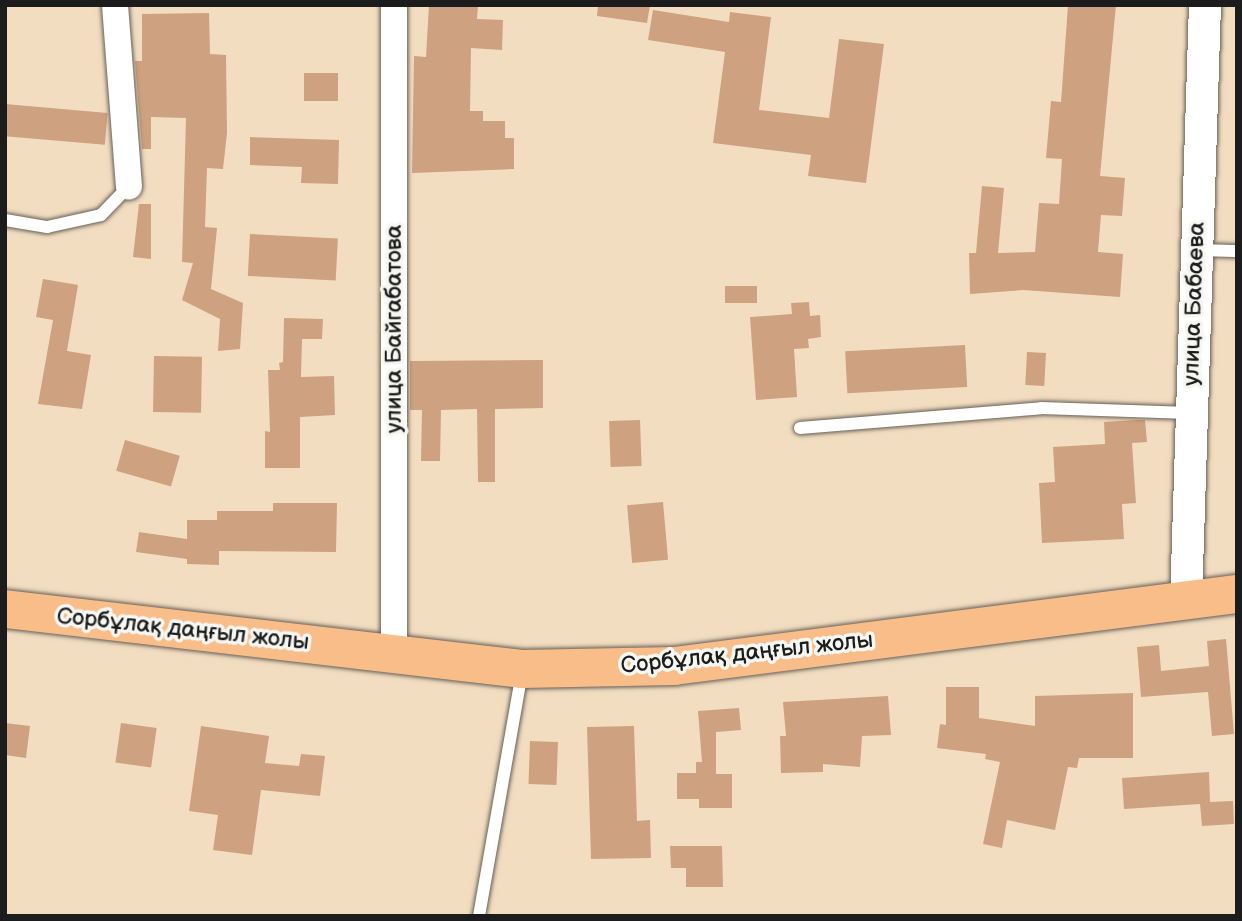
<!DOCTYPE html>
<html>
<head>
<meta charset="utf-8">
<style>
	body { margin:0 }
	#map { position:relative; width:1242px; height:921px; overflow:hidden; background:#f3ddc1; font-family:"Balsamiq Sans",sans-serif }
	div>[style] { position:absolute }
	.building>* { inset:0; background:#cea181; transform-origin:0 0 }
	.roads { filter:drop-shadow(0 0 2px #676056) drop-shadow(0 0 2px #676056) }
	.service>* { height:12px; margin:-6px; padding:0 6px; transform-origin:6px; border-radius:6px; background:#fff }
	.minor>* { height:26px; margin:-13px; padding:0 13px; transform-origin:13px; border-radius:13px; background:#fff }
	.tertiary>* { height:32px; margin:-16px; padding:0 16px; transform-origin:16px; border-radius:16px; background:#fff }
	.primary>* { height:38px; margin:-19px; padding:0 19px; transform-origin:19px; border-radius:19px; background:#f8bd88 }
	span { translate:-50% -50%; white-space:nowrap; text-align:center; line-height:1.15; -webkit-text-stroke:7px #f6f6f2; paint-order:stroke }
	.street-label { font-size:23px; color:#1c1c1c }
	.frame { position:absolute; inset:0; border:7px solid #1c1c1c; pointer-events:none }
</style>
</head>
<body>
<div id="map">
	<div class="building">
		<i style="clip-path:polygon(429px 5px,478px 5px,477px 19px,503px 20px,502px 50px,471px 48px,470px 111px,483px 111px,483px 121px,505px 121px,505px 138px,514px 138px,514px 169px,412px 173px,414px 56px,426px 57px)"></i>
		<i style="clip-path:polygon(598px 5px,650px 5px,647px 23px,597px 16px)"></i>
		<i style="clip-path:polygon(1068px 5px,1116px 5px,1100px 176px,1125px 178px,1122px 216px,1101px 215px,1098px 252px,1123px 254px,1120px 297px,1023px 290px,970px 294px,969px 253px,976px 253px,982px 186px,1004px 188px,998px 253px,1035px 252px,1039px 203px,1059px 204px,1062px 159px,1046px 158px,1051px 101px,1061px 102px)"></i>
		<i style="clip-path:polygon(653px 10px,729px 22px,730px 12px,771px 17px,759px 110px,829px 118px,839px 39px,884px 44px,866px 183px,808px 176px,811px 155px,713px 143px,725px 52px,648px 40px)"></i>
		<i style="clip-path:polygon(209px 13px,210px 54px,226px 55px,227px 133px,223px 169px,207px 168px,205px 227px,217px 228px,211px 289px,243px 303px,240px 349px,218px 351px,220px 319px,182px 300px,193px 263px,182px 262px,186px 118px,151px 117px,151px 149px,142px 149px,135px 61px,142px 61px,142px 14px)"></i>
		<i style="left:338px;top:73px;width:28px;height:34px;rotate:90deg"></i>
		<i style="left:5px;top:104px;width:103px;height:32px;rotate:5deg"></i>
		<i style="clip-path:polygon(250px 137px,339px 140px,338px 184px,301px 183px,302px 167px,250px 165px)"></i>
		<i style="clip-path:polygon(139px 204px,151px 204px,151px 259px,133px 257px)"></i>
		<i style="left:250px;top:234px;width:88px;height:42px;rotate:3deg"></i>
		<i style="clip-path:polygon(43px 279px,78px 285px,67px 351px,91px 355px,82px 409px,38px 404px,53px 320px,36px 317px)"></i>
		<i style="left:725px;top:286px;width:32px;height:17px"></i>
		<i style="clip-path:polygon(809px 302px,810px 316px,820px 315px,821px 337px,808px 339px,809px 348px,794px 349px,797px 397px,756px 400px,750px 317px,792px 314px,791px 303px)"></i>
		<i style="clip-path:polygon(284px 318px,323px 319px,322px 339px,302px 339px,301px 377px,334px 376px,335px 415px,300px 417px,300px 468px,265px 468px,265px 431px,270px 432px,268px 370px,280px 370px,279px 363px,283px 362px)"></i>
		<i style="left:965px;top:345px;width:42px;height:120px;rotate:87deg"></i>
		<i style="left:1027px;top:352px;width:19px;height:33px;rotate:3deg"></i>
		<i style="left:154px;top:356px;width:48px;height:56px;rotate:1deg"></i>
		<i style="clip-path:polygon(543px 360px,543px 408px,495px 409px,495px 482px,478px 482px,477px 409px,441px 410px,440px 461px,421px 461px,422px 410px,410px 410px,410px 361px)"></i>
		<i style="left:640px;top:420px;width:46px;height:31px;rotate:88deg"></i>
		<i style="clip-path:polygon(1136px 420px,1145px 420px,1147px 442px,1132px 443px,1136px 503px,1122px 504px,1124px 539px,1042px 543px,1039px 483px,1055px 482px,1053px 447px,1105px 444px,1104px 422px)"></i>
		<i style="left:125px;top:440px;width:57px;height:32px;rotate:16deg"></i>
		<i style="left:663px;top:502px;width:58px;height:36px;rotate:85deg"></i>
		<i style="clip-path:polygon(273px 503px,337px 503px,336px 552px,219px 551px,219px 565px,187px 564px,187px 559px,136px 552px,139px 532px,187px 539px,187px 520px,217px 520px,217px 511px,273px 511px)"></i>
		<i style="clip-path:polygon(1226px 639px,1234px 734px,1212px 736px,1208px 692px,1141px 697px,1137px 647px,1159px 645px,1161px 671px,1209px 666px,1207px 641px)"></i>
		<i style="clip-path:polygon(946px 687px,979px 687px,979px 718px,1035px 726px,1035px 696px,1133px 693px,1133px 758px,1079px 758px,1077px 768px,1068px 767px,1055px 830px,1007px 820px,1002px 848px,983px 844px,1000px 762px,985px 759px,986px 754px,937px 748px,940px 724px,946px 725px)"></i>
		<i style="clip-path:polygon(888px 696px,891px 735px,862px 736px,860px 767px,823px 764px,823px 772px,781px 773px,780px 736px,786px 736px,783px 702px)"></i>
		<i style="clip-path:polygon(739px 708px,741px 730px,716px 732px,716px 774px,732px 774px,732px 808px,699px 808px,699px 799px,677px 799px,677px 773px,696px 773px,696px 762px,702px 762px,698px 711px)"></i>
		<i style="clip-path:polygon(5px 723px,30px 726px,26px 758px,5px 755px)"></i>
		<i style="left:121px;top:723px;width:36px;height:40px;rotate:8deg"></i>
		<i style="clip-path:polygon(201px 726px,269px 736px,265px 763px,299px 766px,301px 754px,325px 756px,320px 796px,261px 790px,252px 855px,213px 850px,218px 815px,189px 811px)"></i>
		<i style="clip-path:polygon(634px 726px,637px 821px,650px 820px,651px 858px,591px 859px,587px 727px)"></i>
		<i style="left:530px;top:741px;width:28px;height:43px;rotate:2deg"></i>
		<i style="clip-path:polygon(1209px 772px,1210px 802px,1233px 801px,1234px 824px,1202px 826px,1200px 804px,1124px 809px,1122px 778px)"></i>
		<i style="clip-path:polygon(670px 846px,722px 846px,723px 887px,686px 887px,686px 868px,671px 868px)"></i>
	</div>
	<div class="roads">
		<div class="service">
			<i style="left:5px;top:220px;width:43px;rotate:9.5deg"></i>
			<i style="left:47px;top:227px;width:55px;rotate:-12.5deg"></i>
			<i style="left:101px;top:215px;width:40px;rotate:-46deg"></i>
			<i style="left:1196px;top:250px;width:41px;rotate:1.4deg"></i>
			<i style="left:800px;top:428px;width:242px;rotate:-4.7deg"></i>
			<i style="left:1041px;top:408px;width:149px;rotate:1.9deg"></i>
			<i style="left:479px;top:916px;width:247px;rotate:-80deg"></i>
		</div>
		<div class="minor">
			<i style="left:115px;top:5px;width:182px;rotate:85.6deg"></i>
			<i style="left:394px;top:5px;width:648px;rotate:90deg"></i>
		</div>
		<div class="tertiary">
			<i style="left:1186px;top:602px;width:597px;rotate:-88.18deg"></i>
		</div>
		<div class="primary">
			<i style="left:5px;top:609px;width:520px;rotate:6.62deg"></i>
			<i style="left:522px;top:669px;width:152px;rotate:-1.1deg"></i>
			<i style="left:674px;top:666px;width:568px;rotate:-7.29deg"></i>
		</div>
	</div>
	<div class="street-label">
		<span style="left:1194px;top:304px;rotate:-88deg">улица Бабаева</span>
		<span style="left:394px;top:329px;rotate:-90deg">улица Байгабатова</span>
		<span style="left:183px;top:629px;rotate:6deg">Сорбұлақ даңғыл жолы</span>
		<span style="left:747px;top:653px;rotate:-6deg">Сорбұлақ даңғыл жолы</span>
	</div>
	<div class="frame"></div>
</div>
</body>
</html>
